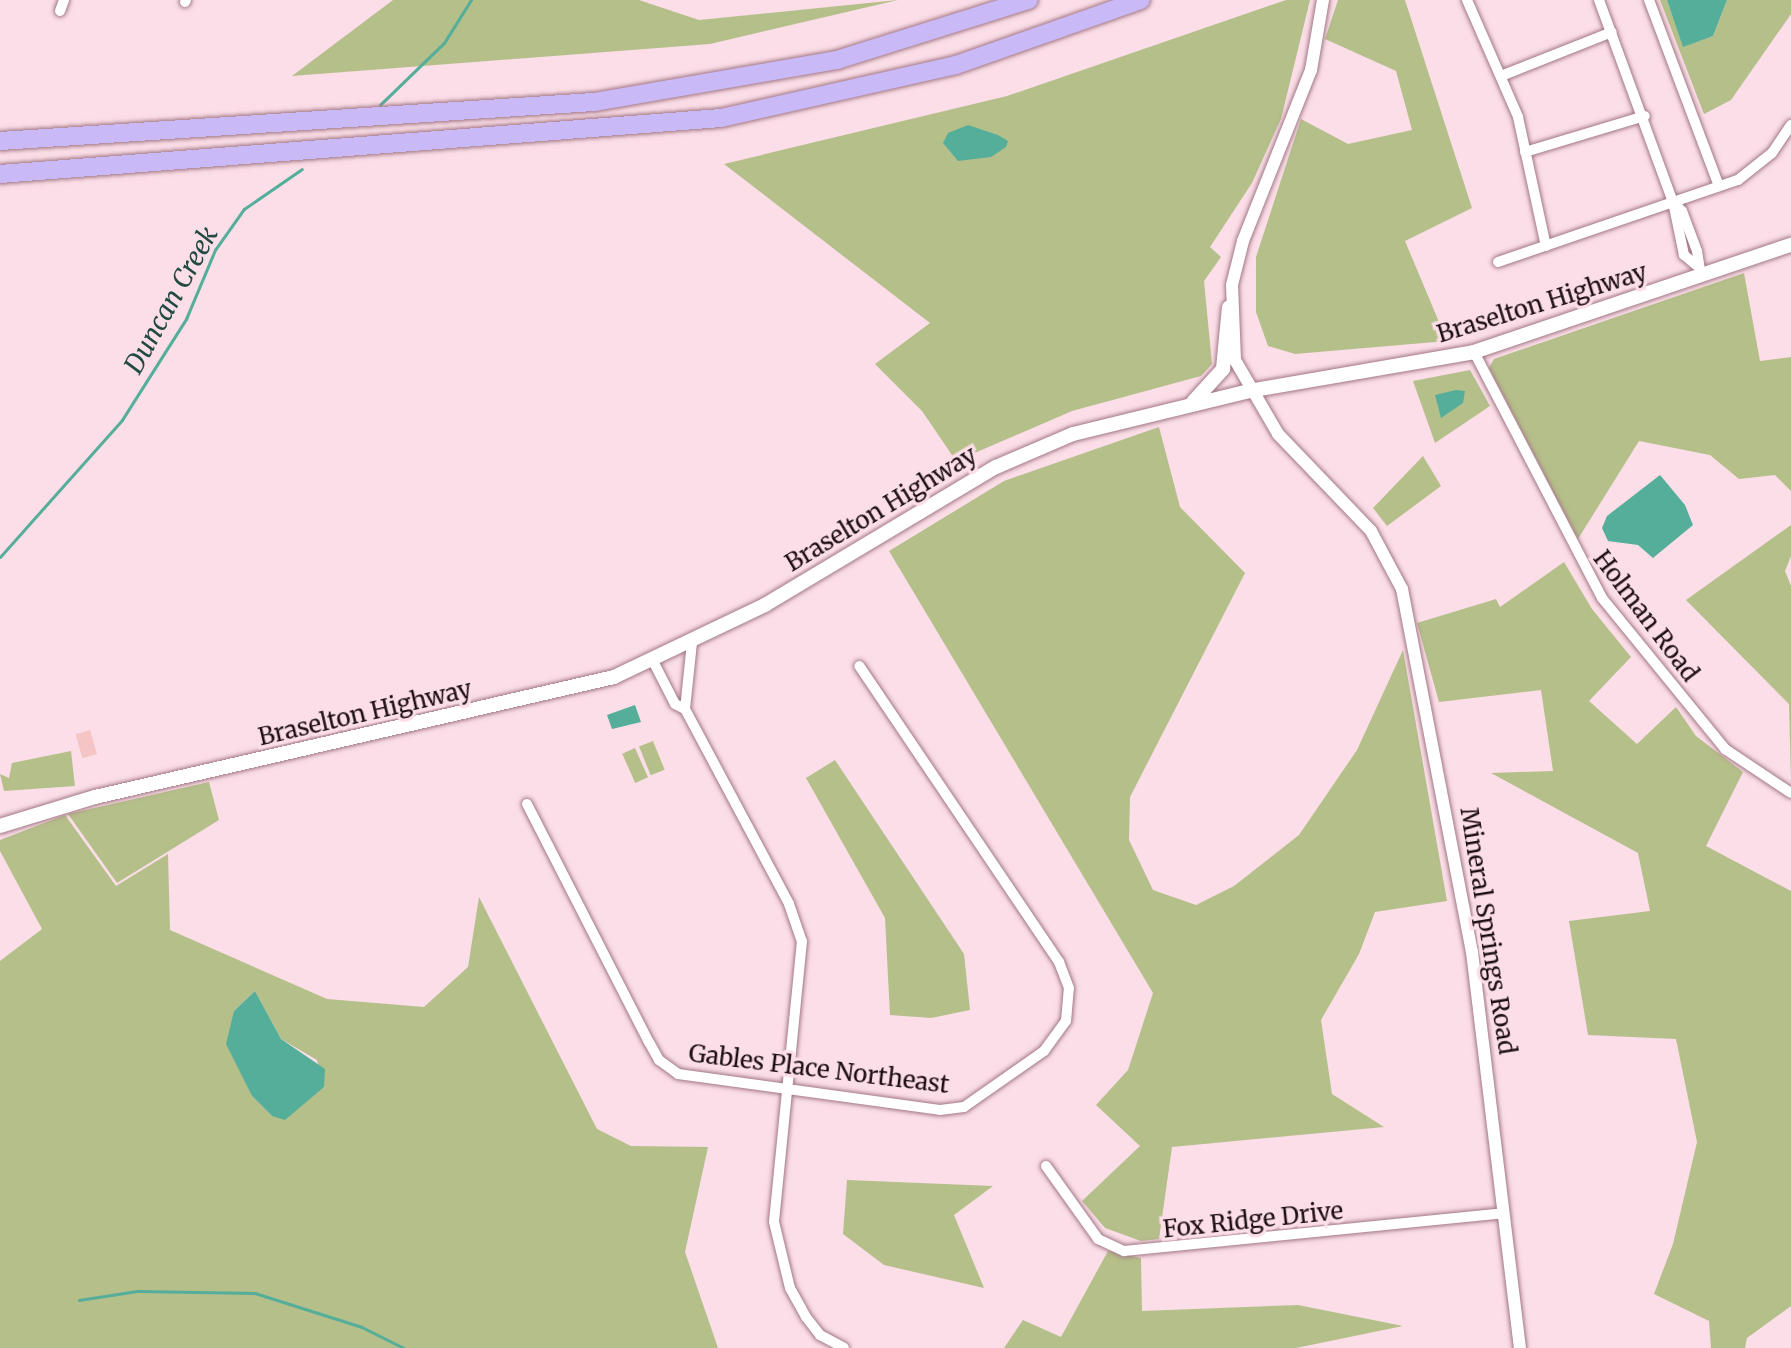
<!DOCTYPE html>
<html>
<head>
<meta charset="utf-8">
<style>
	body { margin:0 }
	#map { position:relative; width:1791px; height:1348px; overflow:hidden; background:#fbdee7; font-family:Merriweather,serif }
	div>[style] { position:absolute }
	.green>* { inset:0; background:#b5bf8a; transform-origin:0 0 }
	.water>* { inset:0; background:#55ae9a }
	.stream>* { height:2.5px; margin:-1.25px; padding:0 1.25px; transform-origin:1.25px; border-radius:1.25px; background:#55ae9a }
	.building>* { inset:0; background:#f5c4c5; transform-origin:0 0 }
	.roads { filter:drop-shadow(0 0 2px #a27785) drop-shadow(0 0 2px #a27785) }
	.minor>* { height:10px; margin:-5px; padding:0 5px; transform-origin:5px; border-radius:5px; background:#fff }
	.tertiary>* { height:12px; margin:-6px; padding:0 6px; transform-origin:6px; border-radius:6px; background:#fff }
	.secondary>* { height:14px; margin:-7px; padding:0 7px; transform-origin:7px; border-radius:7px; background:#fff }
	.motorway>* { height:18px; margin:-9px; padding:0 9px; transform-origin:9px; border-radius:9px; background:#c9b9f6 }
	span { translate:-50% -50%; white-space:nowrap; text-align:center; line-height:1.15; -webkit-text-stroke:7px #fbdee7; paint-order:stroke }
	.street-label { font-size:24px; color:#1c0d13 }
	.water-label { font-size:26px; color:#224a41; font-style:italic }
</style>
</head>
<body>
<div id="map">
	<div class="green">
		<i style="clip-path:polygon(393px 0,639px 0,699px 20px,898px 0,710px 44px,292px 76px)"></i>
		<i style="clip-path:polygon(1286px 0,1310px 0,1281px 119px,1252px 183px,1210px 247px,1221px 257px,1204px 281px,1212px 364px,1201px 376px,1072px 411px,956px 461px,922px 411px,875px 364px,930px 323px,724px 164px,1007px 96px)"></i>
		<i style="clip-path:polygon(1338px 0,1405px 0,1472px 208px,1405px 241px,1447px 341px,1295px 354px,1268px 346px,1256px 312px,1256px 257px,1301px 119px,1348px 144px,1412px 130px,1396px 71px,1325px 39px)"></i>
		<i style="clip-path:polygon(1660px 0,1667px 0,1684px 46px,1713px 36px,1727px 0,1791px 0,1791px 14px,1731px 100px,1704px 114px)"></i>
		<i style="clip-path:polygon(1744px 273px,1760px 361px,1791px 357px,1791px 491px,1775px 475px,1739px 479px,1710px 455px,1639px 441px,1578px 539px,1489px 368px,1494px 359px)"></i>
		<i style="clip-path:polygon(1470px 370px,1490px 406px,1435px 443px,1413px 381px)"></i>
		<i style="clip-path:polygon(1159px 427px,1180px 507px,1245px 573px,1130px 797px,1129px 840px,1153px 890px,1196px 905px,1234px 886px,1299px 835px,1357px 750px,1403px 650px,1447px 901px,1375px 912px,1359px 954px,1321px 1020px,1332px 1094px,1384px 1127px,1172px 1147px,1159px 1239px,1141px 1241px,1105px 1228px,1082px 1201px,1140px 1146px,1096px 1105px,1128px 1070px,1153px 993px,889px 551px,1004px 481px)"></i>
		<i style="clip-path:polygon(1423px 456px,1441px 486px,1387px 526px,1373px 508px)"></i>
		<i style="clip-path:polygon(1791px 525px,1791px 556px,1785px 571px,1791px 586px,1791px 779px,1789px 704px,1686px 600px)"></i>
		<i style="clip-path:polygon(1564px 562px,1592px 609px,1631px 657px,1589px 701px,1637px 744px,1676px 707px,1696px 736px,1743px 772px,1706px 846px,1791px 891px,1791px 1306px,1747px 1338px,1745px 1348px,1711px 1348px,1709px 1321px,1654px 1294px,1673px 1244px,1697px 1142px,1676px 1039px,1588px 1035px,1569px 921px,1650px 911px,1638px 853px,1491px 773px,1553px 771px,1541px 690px,1439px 702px,1417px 623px,1496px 599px,1500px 607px)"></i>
		<i style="left:653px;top:741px;width:31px;height:15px;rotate:68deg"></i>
		<i style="left:635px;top:748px;width:32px;height:14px;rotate:66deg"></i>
		<i style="clip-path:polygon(71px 751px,75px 786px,4px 791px,0 774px,9px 778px,12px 763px)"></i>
		<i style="clip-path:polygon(835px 760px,964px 954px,970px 1010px,931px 1018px,890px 1015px,885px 918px,806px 778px)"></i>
		<i style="clip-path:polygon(209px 782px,219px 820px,117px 883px,68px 814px)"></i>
		<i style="clip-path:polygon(evenodd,65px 815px,116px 886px,168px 854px,170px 930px,327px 999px,424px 1007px,468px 967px,479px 897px,597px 1129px,631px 1146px,708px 1147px,685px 1252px,718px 1348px,0 1348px,0 961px,42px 929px,0 851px,0 840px,65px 815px,255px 991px,281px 1039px,317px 1060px,324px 1087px,272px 1116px,252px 1096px,241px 1070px,234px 1011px,255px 991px)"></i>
		<i style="clip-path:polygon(847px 1180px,993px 1186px,954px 1215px,984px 1288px,884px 1265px,843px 1234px)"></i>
		<i style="clip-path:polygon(1108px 1251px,1141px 1258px,1142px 1311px,1298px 1305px,1403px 1326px,1296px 1348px,1004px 1348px,1023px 1320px,1061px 1337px)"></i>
	</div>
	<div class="water">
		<i style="clip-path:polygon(1667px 0,1727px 0,1713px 36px,1683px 47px)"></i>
		<i style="clip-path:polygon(968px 125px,998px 135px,1008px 141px,1006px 147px,991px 157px,958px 161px,943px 143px,948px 133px)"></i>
		<i style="clip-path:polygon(1456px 390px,1465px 391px,1463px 403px,1441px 418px,1435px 395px)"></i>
		<i style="clip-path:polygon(1660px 475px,1685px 505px,1693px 525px,1653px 558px,1638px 545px,1608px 541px,1602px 528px,1607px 516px)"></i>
		<i style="clip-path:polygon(635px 705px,641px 722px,612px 729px,607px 715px)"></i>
		<i style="clip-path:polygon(255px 991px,281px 1039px,325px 1069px,324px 1087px,285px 1120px,272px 1116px,252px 1096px,226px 1044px,234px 1011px)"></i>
	</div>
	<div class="stream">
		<i style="left:380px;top:105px;width:89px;rotate:-44.1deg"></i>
		<i style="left:444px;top:43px;width:51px;rotate:-57.9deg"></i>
		<i style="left:0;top:557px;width:183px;rotate:-48.3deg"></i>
		<i style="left:122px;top:420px;width:120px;rotate:-57.6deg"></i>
		<i style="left:186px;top:319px;width:75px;rotate:-67.2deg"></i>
		<i style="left:215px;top:250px;width:50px;rotate:-54.7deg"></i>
		<i style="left:244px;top:209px;width:70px;rotate:-34.6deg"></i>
		<i style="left:79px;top:1300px;width:60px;rotate:-8.7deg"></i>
		<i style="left:138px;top:1291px;width:117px;rotate:1deg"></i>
		<i style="left:255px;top:1293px;width:112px;rotate:17.6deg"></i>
		<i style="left:362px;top:1327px;width:47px;rotate:26.6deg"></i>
	</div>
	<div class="building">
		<i style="left:90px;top:730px;width:25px;height:15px;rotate:74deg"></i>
	</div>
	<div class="roads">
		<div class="minor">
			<i style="left:1467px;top:0;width:128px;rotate:66.4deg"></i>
			<i style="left:1518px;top:117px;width:132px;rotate:77.8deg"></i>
			<i style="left:1599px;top:0;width:215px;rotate:69.9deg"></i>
			<i style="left:1649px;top:0;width:199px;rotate:69.4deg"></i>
			<i style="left:185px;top:2px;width:2px;rotate:-63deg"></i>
			<i style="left:60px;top:11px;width:12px;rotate:-70deg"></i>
			<i style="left:1501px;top:76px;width:119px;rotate:-21.6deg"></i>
			<i style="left:1525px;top:152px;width:125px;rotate:-16.7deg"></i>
			<i style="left:1498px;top:262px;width:254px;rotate:-18.9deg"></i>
			<i style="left:1738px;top:180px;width:43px;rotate:-38.5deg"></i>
			<i style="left:1772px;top:153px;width:34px;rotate:-56deg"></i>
			<i style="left:1696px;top:265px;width:16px;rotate:-140deg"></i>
			<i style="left:1684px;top:255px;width:54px;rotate:-101.7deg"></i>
			<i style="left:1673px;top:202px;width:13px;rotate:45deg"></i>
			<i style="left:1682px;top:211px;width:43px;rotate:69.4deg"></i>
			<i style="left:1697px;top:251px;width:26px;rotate:81deg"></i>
			<i style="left:1474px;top:352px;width:277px;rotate:62.5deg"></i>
			<i style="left:1602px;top:598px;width:195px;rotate:50.8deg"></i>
			<i style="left:1725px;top:749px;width:79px;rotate:33.7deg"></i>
			<i style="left:653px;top:661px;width:48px;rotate:62.9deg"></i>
			<i style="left:675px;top:704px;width:11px;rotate:27deg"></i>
			<i style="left:685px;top:709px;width:221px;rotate:61.9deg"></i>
			<i style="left:789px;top:904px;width:39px;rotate:71deg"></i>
			<i style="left:802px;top:941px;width:282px;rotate:95.7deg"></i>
			<i style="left:774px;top:1222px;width:68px;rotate:76.4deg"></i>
			<i style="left:790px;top:1288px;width:33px;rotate:61deg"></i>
			<i style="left:806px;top:1317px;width:23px;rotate:52deg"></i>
			<i style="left:820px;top:1335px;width:27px;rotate:28deg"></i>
			<i style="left:685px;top:709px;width:67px;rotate:-84deg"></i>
			<i style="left:527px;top:804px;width:267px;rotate:62.9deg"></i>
			<i style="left:649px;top:1042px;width:21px;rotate:61deg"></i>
			<i style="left:659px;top:1060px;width:24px;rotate:36deg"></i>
			<i style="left:678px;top:1074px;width:264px;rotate:7.8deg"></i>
			<i style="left:940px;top:1110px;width:24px;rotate:-7deg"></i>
			<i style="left:964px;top:1107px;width:98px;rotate:-35deg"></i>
			<i style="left:1044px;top:1051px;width:37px;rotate:-54deg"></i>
			<i style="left:1066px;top:1021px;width:33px;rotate:-85deg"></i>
			<i style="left:1069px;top:988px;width:28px;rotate:-111deg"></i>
			<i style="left:1059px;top:962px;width:357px;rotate:-124deg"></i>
			<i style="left:1046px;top:1166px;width:90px;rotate:54.5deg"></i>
			<i style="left:1098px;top:1239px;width:29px;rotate:25deg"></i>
			<i style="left:1124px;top:1251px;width:381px;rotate:-5.7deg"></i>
		</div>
		<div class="tertiary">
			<i style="left:1323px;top:0;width:71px;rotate:99.7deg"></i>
			<i style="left:1311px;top:70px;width:184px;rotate:111.7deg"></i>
			<i style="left:1243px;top:241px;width:45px;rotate:104deg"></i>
			<i style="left:1232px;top:285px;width:75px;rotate:87.7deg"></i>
			<i style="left:1235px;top:360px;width:86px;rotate:59.8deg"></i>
			<i style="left:1278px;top:434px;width:134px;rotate:46.2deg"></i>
			<i style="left:1371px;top:531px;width:66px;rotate:61.9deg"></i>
			<i style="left:1402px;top:589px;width:370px;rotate:79.1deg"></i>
			<i style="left:1472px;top:952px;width:399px;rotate:83.1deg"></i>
		</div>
		<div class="secondary">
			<i style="left:1193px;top:402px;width:45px;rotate:-47.7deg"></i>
			<i style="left:1223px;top:369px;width:62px;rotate:-84.5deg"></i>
			<i style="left:0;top:826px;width:99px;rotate:-17deg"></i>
			<i style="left:95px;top:797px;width:533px;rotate:-13.02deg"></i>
			<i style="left:614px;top:677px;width:167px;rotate:-25.5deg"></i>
			<i style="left:765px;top:605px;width:269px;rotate:-30.9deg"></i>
			<i style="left:996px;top:467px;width:84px;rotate:-23.2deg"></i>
			<i style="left:1073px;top:434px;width:181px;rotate:-13.7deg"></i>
			<i style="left:1249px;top:391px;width:228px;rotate:-9.8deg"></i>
			<i style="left:1474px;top:352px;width:335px;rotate:-18.7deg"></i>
		</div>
		<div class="motorway">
			<i style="left:0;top:141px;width:595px;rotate:-3.76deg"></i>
			<i style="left:594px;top:102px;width:247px;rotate:-9.8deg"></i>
			<i style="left:837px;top:60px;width:201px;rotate:-17.4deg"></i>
			<i style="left:0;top:174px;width:723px;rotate:-4.44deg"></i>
			<i style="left:721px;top:118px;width:241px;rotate:-12.7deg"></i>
			<i style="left:956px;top:65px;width:196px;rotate:-19.4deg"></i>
		</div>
	</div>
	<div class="street-label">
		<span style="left:1542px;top:303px;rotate:-17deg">Braselton Highway</span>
		<span style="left:881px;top:509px;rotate:-31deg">Braselton Highway</span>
		<span style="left:1646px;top:616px;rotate:53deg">Holman Road</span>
		<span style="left:365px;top:713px;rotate:-13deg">Braselton Highway</span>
		<span style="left:1488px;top:931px;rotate:81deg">Mineral Springs Road</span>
		<span style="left:819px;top:1069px;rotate:7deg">Gables Place Northeast</span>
		<span style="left:1253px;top:1220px;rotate:-6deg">Fox Ridge Drive</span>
	</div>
	<div class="water-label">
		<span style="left:171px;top:300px;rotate:-61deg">Duncan Creek</span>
	</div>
</div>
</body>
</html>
